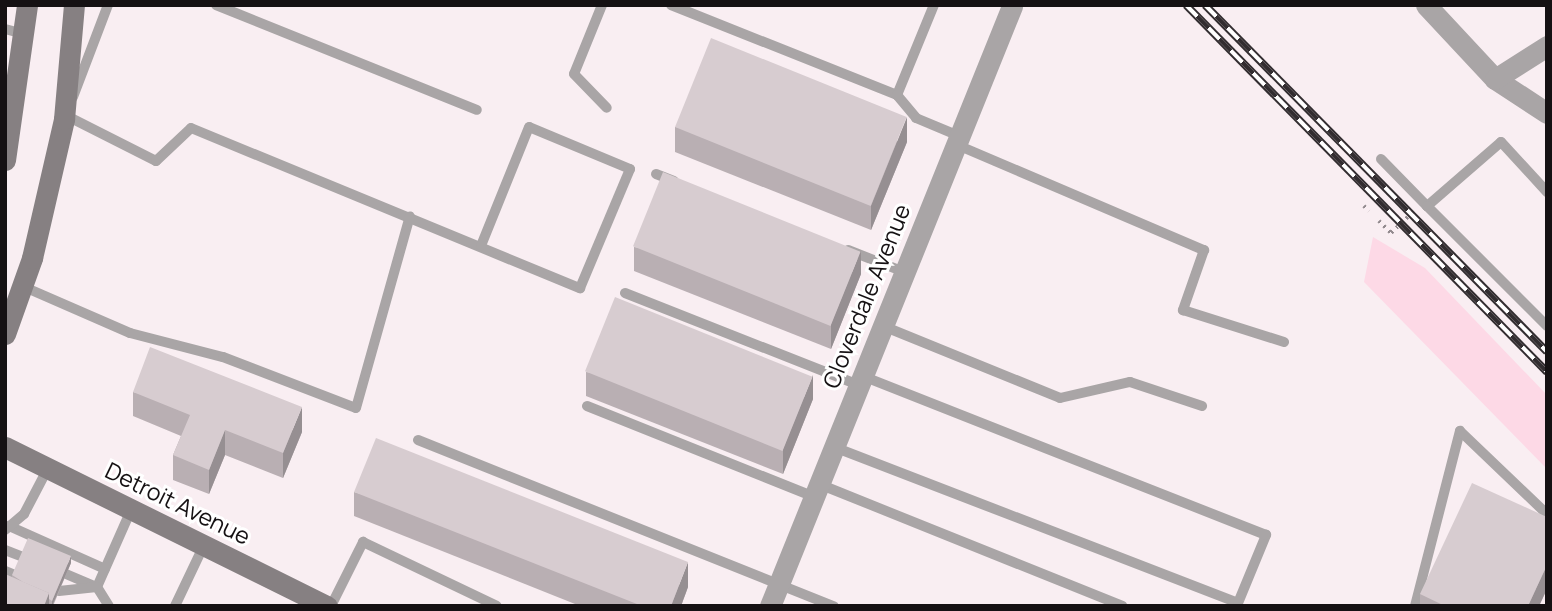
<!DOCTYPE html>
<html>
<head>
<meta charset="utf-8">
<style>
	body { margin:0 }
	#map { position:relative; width:1552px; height:611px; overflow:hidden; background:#f9eef2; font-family:Manrope,sans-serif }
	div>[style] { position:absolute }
	.green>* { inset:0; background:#fdd9e6 }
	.path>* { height:3.5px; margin-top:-1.75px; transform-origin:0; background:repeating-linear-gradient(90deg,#938b8f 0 2px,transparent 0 7px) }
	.lane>* { height:10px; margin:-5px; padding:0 5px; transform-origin:5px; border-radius:5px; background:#a9a5a6 }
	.street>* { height:21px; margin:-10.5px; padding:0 10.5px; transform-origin:10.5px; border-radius:10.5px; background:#a9a5a6 }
	.secondary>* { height:21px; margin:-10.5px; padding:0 10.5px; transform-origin:10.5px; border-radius:10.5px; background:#868082 }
	.rail>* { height:8px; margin-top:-4px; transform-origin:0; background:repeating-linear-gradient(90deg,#fff 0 16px,#322d30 0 32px); box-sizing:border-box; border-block:2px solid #322d30 }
	.wall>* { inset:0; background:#b9afb3 }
	.shaded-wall>* { inset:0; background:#968f92 }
	.building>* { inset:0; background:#d7ccd0; transform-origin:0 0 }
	span { translate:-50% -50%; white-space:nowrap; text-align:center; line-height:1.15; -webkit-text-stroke:6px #fff; paint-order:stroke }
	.street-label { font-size:23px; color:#151113 }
	.frame { position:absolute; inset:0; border:7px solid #151113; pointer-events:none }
</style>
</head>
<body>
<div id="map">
	<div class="green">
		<i style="clip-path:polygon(1373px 237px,1425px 268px,1547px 395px,1547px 469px,1364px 282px)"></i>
	</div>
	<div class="path">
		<i style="left:1364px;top:206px;width:7px;rotate:45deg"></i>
		<i style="left:1379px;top:221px;width:17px;rotate:45deg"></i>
		<i style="left:1391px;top:233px;width:30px;rotate:-44deg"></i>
	</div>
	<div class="lane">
		<i style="left:216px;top:5px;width:281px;rotate:21.9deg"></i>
		<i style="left:602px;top:5px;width:74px;rotate:112.1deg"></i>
		<i style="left:574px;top:74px;width:47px;rotate:45.9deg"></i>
		<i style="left:671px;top:5px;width:243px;rotate:21.7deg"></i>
		<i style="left:897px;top:95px;width:97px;rotate:-67.7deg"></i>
		<i style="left:5px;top:29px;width:20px;rotate:15deg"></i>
		<i style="left:897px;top:95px;width:30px;rotate:50deg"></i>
		<i style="left:916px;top:118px;width:47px;rotate:22.7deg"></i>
		<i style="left:73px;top:97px;width:98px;rotate:-69.2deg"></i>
		<i style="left:65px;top:115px;width:102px;rotate:26.8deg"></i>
		<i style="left:156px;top:161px;width:48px;rotate:-43.3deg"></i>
		<i style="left:191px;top:128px;width:421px;rotate:22.4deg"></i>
		<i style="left:580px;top:288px;width:129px;rotate:-67.2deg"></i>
		<i style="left:630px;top:169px;width:109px;rotate:-157.4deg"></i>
		<i style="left:529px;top:127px;width:128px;rotate:112deg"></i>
		<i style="left:955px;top:144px;width:271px;rotate:23.1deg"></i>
		<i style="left:1204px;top:250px;width:64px;rotate:109.3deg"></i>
		<i style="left:1183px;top:310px;width:106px;rotate:17.6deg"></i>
		<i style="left:1381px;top:159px;width:66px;rotate:45.6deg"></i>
		<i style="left:656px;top:174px;width:19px;rotate:21deg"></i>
		<i style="left:1547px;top:192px;width:68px;rotate:-132.6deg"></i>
		<i style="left:1501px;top:142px;width:98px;rotate:139.1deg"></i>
		<i style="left:1427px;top:206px;width:170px;rotate:45deg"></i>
		<i style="left:848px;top:250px;width:60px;rotate:21.4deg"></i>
		<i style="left:22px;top:286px;width:118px;rotate:23.5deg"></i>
		<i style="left:130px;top:333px;width:96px;rotate:14.5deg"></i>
		<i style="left:223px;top:357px;width:142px;rotate:21deg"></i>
		<i style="left:356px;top:408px;width:199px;rotate:-74.3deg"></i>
		<i style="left:625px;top:293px;width:251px;rotate:21.5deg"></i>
		<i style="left:883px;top:326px;width:191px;rotate:22.1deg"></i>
		<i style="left:1060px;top:398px;width:72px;rotate:-12.9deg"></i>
		<i style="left:1130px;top:382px;width:76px;rotate:18.4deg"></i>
		<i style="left:587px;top:406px;width:245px;rotate:21.8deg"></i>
		<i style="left:418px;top:440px;width:448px;rotate:21.8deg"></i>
		<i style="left:834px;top:447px;width:433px;rotate:21.1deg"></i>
		<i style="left:1238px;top:603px;width:74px;rotate:-67.6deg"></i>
		<i style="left:1266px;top:535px;width:434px;rotate:-158.5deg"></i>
		<i style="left:819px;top:484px;width:327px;rotate:21.9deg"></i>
		<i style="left:9px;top:526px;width:105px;rotate:24.1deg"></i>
		<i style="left:5px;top:530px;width:25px;rotate:-40deg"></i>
		<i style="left:24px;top:514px;width:52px;rotate:-62.4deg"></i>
		<i style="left:5px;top:550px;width:19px;rotate:21deg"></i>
		<i style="left:5px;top:571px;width:11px;rotate:22deg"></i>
		<i style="left:66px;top:574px;width:34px;rotate:23deg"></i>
		<i style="left:97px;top:587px;width:22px;rotate:58deg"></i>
		<i style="left:97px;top:587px;width:84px;rotate:-66.2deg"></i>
		<i style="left:59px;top:591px;width:38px;rotate:-6deg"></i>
		<i style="left:175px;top:606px;width:68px;rotate:-64.6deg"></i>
		<i style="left:331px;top:606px;width:72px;rotate:-63.4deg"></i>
		<i style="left:363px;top:542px;width:148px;rotate:25.5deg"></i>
		<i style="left:1415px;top:606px;width:181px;rotate:-75.6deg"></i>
		<i style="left:1460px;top:431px;width:120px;rotate:43.7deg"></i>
	</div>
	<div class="street">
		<i style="left:1426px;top:5px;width:101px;rotate:47deg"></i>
		<i style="left:1495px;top:79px;width:62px;rotate:33.2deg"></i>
		<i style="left:1495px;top:79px;width:62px;rotate:-32.4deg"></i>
		<i style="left:770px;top:606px;width:647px;rotate:-68.03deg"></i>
	</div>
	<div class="secondary">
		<i style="left:5px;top:160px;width:157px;rotate:-81.9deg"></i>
		<i style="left:5px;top:334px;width:81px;rotate:-70.4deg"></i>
		<i style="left:32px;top:258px;width:143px;rotate:-77deg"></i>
		<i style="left:64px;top:119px;width:114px;rotate:-85deg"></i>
		<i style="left:5px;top:447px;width:359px;rotate:26.3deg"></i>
	</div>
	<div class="rail">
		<i style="left:1186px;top:5px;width:515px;rotate:45.47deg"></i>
		<i style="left:1205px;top:5px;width:487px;rotate:45.4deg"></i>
	</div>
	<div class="wall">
		<i style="clip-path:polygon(675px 127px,907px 142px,871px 230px,675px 152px)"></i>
		<i style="clip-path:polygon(634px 247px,861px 274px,831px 349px,634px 271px)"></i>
		<i style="clip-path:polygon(586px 372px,813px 399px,783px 474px,586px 396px)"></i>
		<i style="clip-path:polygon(133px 392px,302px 432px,283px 478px,225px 455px,209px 494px,173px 480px,173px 455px,181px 436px,133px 416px)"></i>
		<i style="clip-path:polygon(354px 492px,688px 587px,681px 606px,580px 606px,354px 516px)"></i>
		<i style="clip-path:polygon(1547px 517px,1547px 589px,1539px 606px,1420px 606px,1420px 594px)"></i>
		<i style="clip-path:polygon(71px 563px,53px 606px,5px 606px,5px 574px,12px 577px,12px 575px)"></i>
	</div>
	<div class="shaded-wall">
		<i style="clip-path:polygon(907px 117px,907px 142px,871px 230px,871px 206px)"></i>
		<i style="clip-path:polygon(861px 250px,861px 274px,831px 349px,831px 324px)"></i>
		<i style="clip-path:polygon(813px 375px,813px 399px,783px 474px,783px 449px)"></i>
		<i style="clip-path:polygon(302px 407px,302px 432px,283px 478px,283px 453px)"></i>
		<i style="clip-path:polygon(225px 430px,225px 455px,209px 494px,209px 470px)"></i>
		<i style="clip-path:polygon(71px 556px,71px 563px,52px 606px,52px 601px)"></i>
		<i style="clip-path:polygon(688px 562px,688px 587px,681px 606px,671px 606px)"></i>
		<i style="clip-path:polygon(1547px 565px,1547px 589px,1539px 606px,1528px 606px)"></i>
		<i style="clip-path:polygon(49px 593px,49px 606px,44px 606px)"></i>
	</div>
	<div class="building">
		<i style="left:711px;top:38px;width:211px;height:96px;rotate:22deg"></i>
		<i style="left:663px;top:172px;width:213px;height:80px;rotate:22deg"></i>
		<i style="left:615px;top:297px;width:213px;height:80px;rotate:22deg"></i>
		<i style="clip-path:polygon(150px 347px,302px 407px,283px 453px,225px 430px,209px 470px,173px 455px,190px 415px,133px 392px)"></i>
		<i style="clip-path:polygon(376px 438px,688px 562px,671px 606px,642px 606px,354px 492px)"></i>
		<i style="clip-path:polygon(1472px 483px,1547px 517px,1547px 565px,1528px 606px,1445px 606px,1420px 594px)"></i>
		<i style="clip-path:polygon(28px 538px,71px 556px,52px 601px,49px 599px,49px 593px,23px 582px,12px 575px)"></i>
		<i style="clip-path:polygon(5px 574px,49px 593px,44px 606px,13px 606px,5px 603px)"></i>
	</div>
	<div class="street-label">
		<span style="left:866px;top:296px;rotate:-68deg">Cloverdale Avenue</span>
		<span style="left:178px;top:503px;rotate:26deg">Detroit Avenue</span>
	</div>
	<div class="frame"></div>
</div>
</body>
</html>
